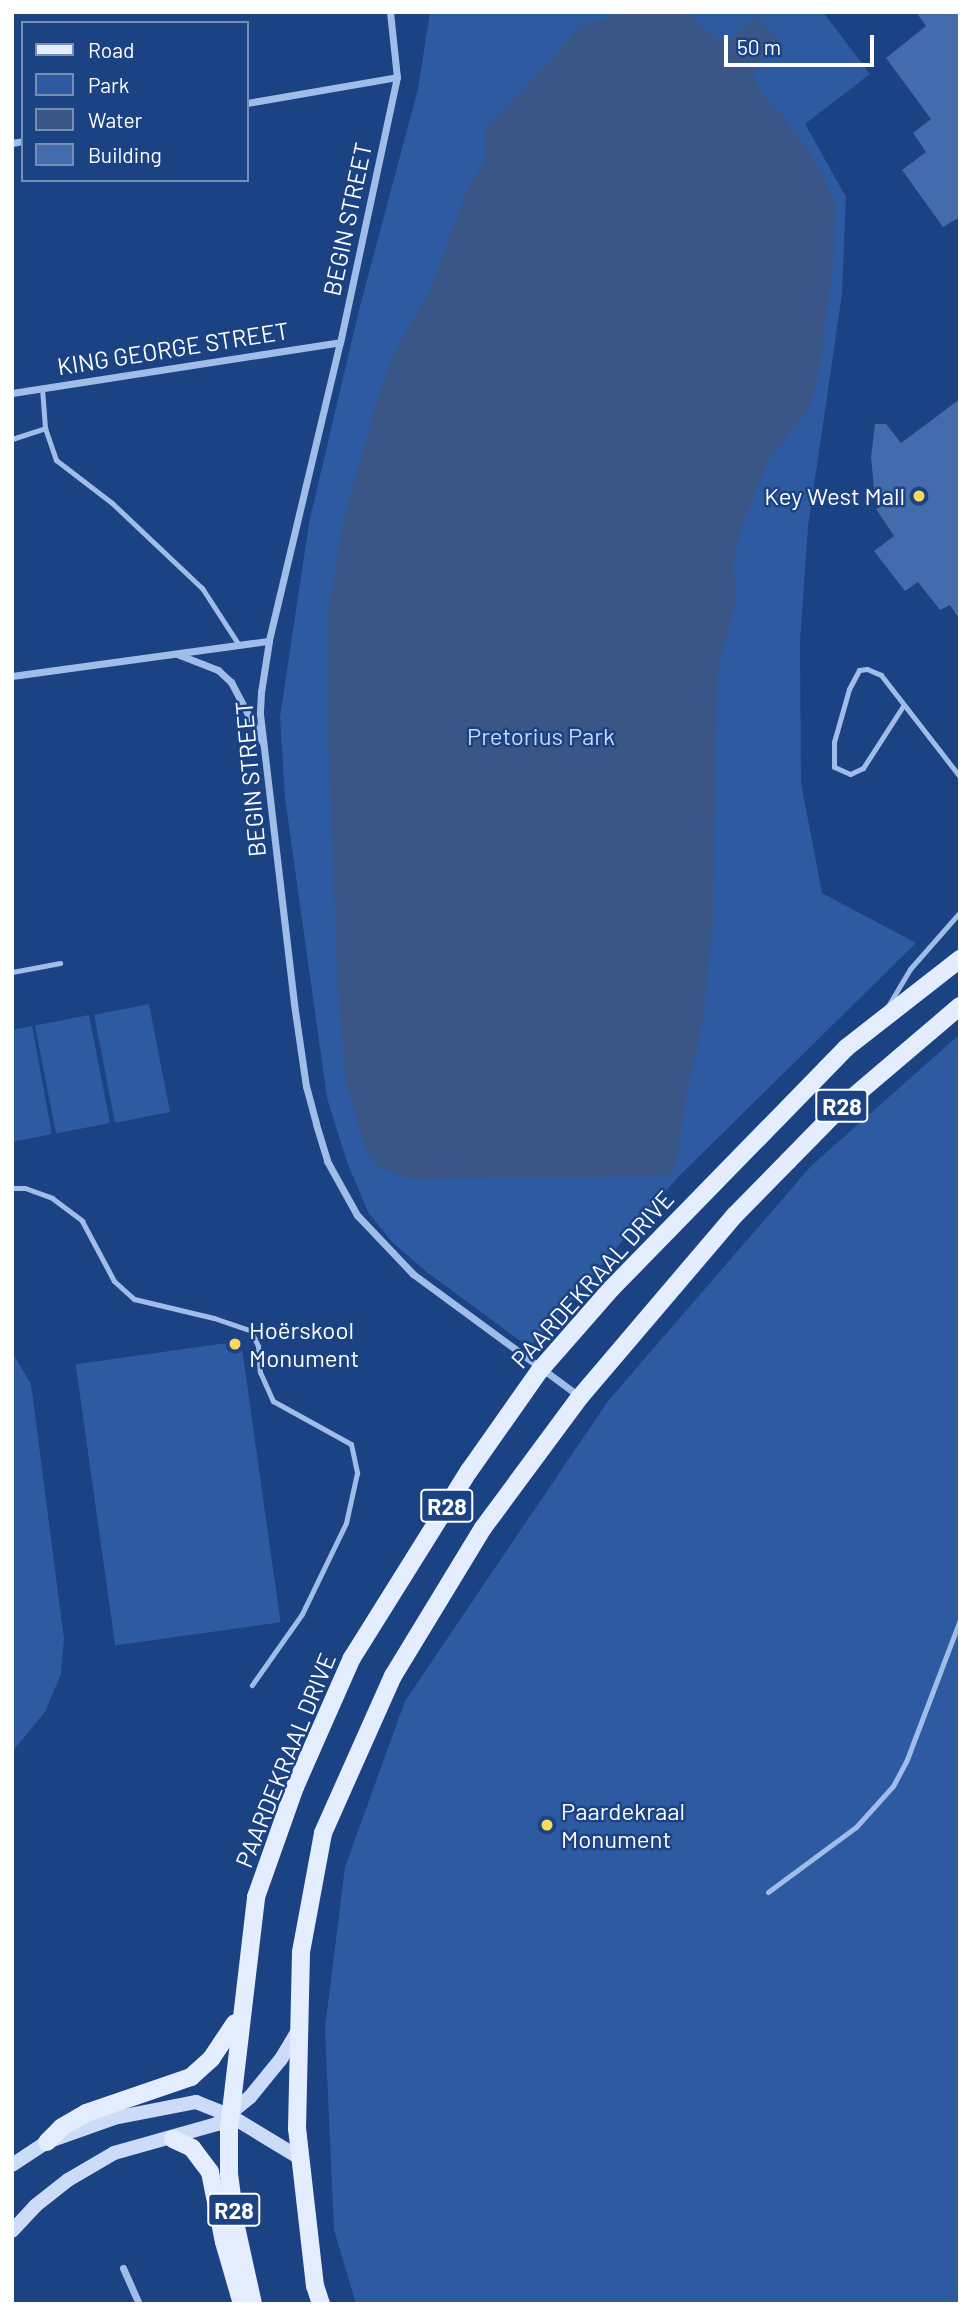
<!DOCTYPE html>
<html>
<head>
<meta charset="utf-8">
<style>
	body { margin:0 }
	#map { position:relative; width:972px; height:2316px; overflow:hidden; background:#1b4282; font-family:Barlow,sans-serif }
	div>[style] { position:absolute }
	.green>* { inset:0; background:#2e5aa1; transform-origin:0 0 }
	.water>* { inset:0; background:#3a5686 }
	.building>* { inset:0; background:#446bab }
	.lane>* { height:5px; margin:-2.5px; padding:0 2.5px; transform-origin:2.5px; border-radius:2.5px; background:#a0bdea }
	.street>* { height:7px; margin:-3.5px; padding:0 3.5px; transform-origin:3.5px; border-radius:3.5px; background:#a0bdea }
	.secondary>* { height:14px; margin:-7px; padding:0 7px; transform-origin:7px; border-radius:7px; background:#ccdcf8 }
	.primary>* { height:18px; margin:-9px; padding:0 9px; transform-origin:9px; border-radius:9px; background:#e4edfe }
	.dots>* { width:19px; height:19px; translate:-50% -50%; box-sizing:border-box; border:4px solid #1b4282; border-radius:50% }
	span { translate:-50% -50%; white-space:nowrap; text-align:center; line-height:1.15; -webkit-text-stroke:5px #1b4282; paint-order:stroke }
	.shield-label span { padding:2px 5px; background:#1b4282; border:2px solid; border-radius:5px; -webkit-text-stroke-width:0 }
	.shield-label { font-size:23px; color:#fff; font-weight:700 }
	.street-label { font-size:24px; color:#fff }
	.poi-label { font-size:24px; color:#fff }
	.right { translate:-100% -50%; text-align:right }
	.left { translate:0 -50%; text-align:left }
	.park-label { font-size:24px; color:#c5d9f8 }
	.frame { position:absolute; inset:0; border:14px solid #fff; pointer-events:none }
	.legend { position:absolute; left:21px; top:21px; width:228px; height:161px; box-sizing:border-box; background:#1b4282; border:2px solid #768eb4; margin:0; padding:9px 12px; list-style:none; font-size:21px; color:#fff }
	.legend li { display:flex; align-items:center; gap:14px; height:35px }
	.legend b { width:35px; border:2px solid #768eb4 }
	.scale { position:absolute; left:724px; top:35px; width:150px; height:32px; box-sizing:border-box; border:4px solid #fff; border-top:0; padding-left:9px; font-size:21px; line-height:24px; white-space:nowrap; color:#fff; -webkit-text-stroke:5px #1b4282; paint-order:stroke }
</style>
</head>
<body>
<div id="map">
	<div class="green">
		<i style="clip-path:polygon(430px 12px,823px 12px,870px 74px,805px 124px,846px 197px,842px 294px,808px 527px,800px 642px,801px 783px,822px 893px,916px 943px,677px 1178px,532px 1345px,519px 1340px,428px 1273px,392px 1242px,368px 1212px,347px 1162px,327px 1098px,285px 798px,280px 717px,309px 523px,359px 310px,418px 89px)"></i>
		<i style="left:149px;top:1004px;width:110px;height:56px;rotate:79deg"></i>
		<i style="left:89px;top:1015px;width:110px;height:55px;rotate:79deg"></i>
		<i style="clip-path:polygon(32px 1026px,52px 1134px,12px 1142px,12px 1030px)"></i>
		<i style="clip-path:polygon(960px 1034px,960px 2304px,356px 2304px,334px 2230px,325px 2028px,345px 1867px,405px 1701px,608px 1401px,811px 1166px)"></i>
		<i style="left:241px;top:1341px;width:284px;height:167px;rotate:82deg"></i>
		<i style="clip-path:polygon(12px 1352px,31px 1384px,64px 1639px,61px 1674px,45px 1712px,12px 1752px)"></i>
	</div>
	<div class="water">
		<i style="clip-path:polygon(628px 12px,685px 12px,720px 42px,728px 41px,756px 16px,781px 41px,769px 49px,753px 73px,758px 89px,780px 113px,819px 166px,835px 204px,834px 256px,818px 378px,810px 406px,768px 461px,743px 523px,733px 562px,736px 599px,717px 673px,713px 920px,703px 1021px,685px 1101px,677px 1160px,671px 1172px,662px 1176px,409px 1179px,377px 1166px,365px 1148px,346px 1083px,338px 993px,328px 733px,328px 614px,342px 527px,375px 407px,393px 355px,430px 290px,468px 188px,486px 159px,486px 129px,581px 26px)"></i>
	</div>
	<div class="building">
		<i style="clip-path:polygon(916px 12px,960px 12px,960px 217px,943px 227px,902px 170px,926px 152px,913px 133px,931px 119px,886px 58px,926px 26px)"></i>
		<i style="clip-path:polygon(960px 399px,960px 620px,950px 605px,940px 610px,918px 582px,905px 591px,874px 551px,894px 536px,876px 509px,884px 504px,874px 489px,871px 457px,875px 424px,886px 424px,901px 443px)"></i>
	</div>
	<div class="lane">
		<i style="left:42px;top:388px;width:40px;rotate:85.7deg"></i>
		<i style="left:45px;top:428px;width:34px;rotate:71deg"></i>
		<i style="left:56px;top:460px;width:71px;rotate:37.5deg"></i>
		<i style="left:112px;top:503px;width:124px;rotate:43.4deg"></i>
		<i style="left:202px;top:588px;width:68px;rotate:57deg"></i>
		<i style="left:12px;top:439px;width:35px;rotate:-18deg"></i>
		<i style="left:903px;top:706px;width:74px;rotate:122.8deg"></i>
		<i style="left:863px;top:768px;width:14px;rotate:155deg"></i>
		<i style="left:850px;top:774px;width:17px;rotate:-156deg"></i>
		<i style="left:834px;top:767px;width:25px;rotate:-90deg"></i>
		<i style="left:834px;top:742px;width:55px;rotate:-74.2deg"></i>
		<i style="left:849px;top:689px;width:21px;rotate:-62deg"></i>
		<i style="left:859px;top:670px;width:8px;rotate:-7deg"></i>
		<i style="left:867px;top:669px;width:15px;rotate:23deg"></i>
		<i style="left:881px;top:675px;width:129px;rotate:52.2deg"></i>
		<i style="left:12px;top:972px;width:49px;rotate:-10.6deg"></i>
		<i style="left:885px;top:1011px;width:49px;rotate:-59.2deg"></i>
		<i style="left:910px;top:969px;width:76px;rotate:-48.7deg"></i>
		<i style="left:12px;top:1188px;width:13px"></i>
		<i style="left:25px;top:1188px;width:29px;rotate:20deg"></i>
		<i style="left:52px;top:1198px;width:38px;rotate:37deg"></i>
		<i style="left:82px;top:1221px;width:68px;rotate:61.9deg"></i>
		<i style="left:114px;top:1281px;width:27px;rotate:42deg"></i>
		<i style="left:134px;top:1299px;width:82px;rotate:13.4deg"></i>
		<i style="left:214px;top:1318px;width:39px;rotate:19deg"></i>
		<i style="left:251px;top:1331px;width:17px;rotate:65deg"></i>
		<i style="left:258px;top:1346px;width:26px;rotate:86deg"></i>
		<i style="left:260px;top:1372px;width:32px;rotate:66deg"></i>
		<i style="left:273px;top:1401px;width:89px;rotate:28.9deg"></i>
		<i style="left:351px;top:1444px;width:30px;rotate:78deg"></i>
		<i style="left:357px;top:1473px;width:51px;rotate:102.4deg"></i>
		<i style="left:346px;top:1523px;width:101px;rotate:115.8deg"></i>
		<i style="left:302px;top:1614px;width:87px;rotate:125.2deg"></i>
		<i style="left:768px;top:1892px;width:109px;rotate:-36.5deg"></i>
		<i style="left:856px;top:1827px;width:55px;rotate:-47.9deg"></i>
		<i style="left:893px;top:1786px;width:27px;rotate:-62deg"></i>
		<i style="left:906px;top:1762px;width:152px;rotate:-69.2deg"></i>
	</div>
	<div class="street">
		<i style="left:390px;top:12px;width:65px;rotate:83.9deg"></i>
		<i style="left:397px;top:77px;width:271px;rotate:102.1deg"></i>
		<i style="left:340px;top:342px;width:307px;rotate:103.4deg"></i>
		<i style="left:269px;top:641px;width:52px;rotate:98.9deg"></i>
		<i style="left:261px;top:692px;width:22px;rotate:93deg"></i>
		<i style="left:260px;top:714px;width:292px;rotate:83.3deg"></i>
		<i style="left:294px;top:1004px;width:83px;rotate:81.7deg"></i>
		<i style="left:306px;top:1086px;width:39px;rotate:75deg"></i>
		<i style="left:316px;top:1124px;width:39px;rotate:73deg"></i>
		<i style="left:327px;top:1161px;width:62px;rotate:60.9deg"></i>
		<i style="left:357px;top:1215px;width:81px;rotate:46.5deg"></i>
		<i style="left:413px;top:1274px;width:206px;rotate:36.3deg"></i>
		<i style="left:247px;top:103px;width:152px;rotate:-9.8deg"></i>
		<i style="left:12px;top:143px;width:11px;rotate:-10deg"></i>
		<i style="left:12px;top:393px;width:332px;rotate:-8.8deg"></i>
		<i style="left:177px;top:654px;width:44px;rotate:21.3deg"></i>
		<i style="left:218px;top:670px;width:18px;rotate:43deg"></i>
		<i style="left:231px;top:682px;width:69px;rotate:62.3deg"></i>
		<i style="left:12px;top:676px;width:259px;rotate:-7.8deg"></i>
		<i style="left:123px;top:2268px;width:39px;rotate:66deg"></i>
	</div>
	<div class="secondary">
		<i style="left:12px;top:2165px;width:42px;rotate:-33.3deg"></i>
		<i style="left:47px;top:2142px;width:71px;rotate:-19.7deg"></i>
		<i style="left:114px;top:2118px;width:84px;rotate:-11deg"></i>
		<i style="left:196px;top:2102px;width:35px;rotate:22deg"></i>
		<i style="left:229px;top:2115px;width:81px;rotate:31.3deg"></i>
		<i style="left:12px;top:2231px;width:34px;rotate:-47deg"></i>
		<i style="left:35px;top:2206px;width:42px;rotate:-38.2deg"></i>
		<i style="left:68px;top:2180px;width:53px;rotate:-30.4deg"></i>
		<i style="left:114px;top:2153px;width:107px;rotate:-15.7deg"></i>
		<i style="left:217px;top:2124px;width:43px;rotate:-39.3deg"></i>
		<i style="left:250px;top:2097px;width:49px;rotate:-50.8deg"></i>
		<i style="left:281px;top:2059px;width:31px;rotate:-59deg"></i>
	</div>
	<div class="primary">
		<i style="left:173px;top:2139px;width:21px;rotate:25deg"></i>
		<i style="left:192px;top:2148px;width:30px;rotate:53deg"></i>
		<i style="left:210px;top:2172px;width:71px;rotate:78.7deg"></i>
		<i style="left:224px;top:2242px;width:65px;rotate:73.8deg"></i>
		<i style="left:47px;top:2142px;width:21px;rotate:-45deg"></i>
		<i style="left:62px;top:2127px;width:28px;rotate:-30deg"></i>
		<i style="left:86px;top:2113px;width:111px;rotate:-18.9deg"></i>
		<i style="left:191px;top:2077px;width:27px;rotate:-42deg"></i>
		<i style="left:211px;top:2059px;width:43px;rotate:-56.3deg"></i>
		<i style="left:253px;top:2304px;width:79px;rotate:-102.4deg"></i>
		<i style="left:236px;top:2227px;width:53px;rotate:-97.5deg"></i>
		<i style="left:229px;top:2174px;width:46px;rotate:-90deg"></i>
		<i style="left:229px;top:2128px;width:233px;rotate:-83.3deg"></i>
		<i style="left:256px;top:1897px;width:117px;rotate:-70.5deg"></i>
		<i style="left:295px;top:1787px;width:141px;rotate:-66.2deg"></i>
		<i style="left:352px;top:1658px;width:221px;rotate:-58deg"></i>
		<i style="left:469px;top:1471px;width:123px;rotate:-54.9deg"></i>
		<i style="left:540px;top:1370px;width:108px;rotate:-48.8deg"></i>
		<i style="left:611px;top:1289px;width:337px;rotate:-45.7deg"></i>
		<i style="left:846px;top:1048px;width:145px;rotate:-38deg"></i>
		<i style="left:321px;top:2304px;width:19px;rotate:-108deg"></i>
		<i style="left:315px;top:2286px;width:158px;rotate:-96.5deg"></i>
		<i style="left:297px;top:2129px;width:177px;rotate:-88.7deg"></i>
		<i style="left:301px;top:1952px;width:121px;rotate:-79.5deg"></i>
		<i style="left:323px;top:1833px;width:172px;rotate:-66deg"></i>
		<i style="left:393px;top:1676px;width:173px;rotate:-58.7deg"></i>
		<i style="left:483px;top:1528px;width:163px;rotate:-53.5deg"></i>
		<i style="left:580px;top:1397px;width:239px;rotate:-49.6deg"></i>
		<i style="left:735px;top:1215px;width:76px;rotate:-45.5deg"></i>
		<i style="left:788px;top:1161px;width:73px;rotate:-45.6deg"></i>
		<i style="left:839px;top:1109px;width:159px;rotate:-40.4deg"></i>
	</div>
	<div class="dots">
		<i style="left:919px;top:496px;background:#fcd85d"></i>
		<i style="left:235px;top:1344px;background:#fcd85d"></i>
		<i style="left:547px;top:1825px;background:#fcd85d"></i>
	</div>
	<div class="shield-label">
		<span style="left:842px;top:1106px">R28</span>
		<span style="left:447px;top:1506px">R28</span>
		<span style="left:234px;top:2210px">R28</span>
	</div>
	<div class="street-label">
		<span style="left:347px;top:219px;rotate:-78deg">BEGIN STREET</span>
		<span style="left:173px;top:348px;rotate:-9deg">KING GEORGE STREET</span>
		<span style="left:250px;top:779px;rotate:-95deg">BEGIN STREET</span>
		<span style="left:592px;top:1279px;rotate:-48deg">PAARDEKRAAL DRIVE</span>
		<span style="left:285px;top:1760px;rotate:-68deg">PAARDEKRAAL DRIVE</span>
	</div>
	<div class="poi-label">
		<span class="right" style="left:905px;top:496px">Key West Mall</span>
		<span class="left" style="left:249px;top:1344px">Hoërskool<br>Monument</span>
		<span class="left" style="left:561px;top:1825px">Paardekraal<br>Monument</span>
	</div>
	<div class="park-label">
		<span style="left:541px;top:736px">Pretorius Park</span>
	</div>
	<div class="frame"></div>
	<ul class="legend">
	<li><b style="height:9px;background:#e4edfe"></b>Road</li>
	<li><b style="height:19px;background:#2e5aa1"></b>Park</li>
	<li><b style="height:19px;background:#3a5686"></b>Water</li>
	<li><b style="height:19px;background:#446bab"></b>Building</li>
	</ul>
	<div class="scale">50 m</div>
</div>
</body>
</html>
